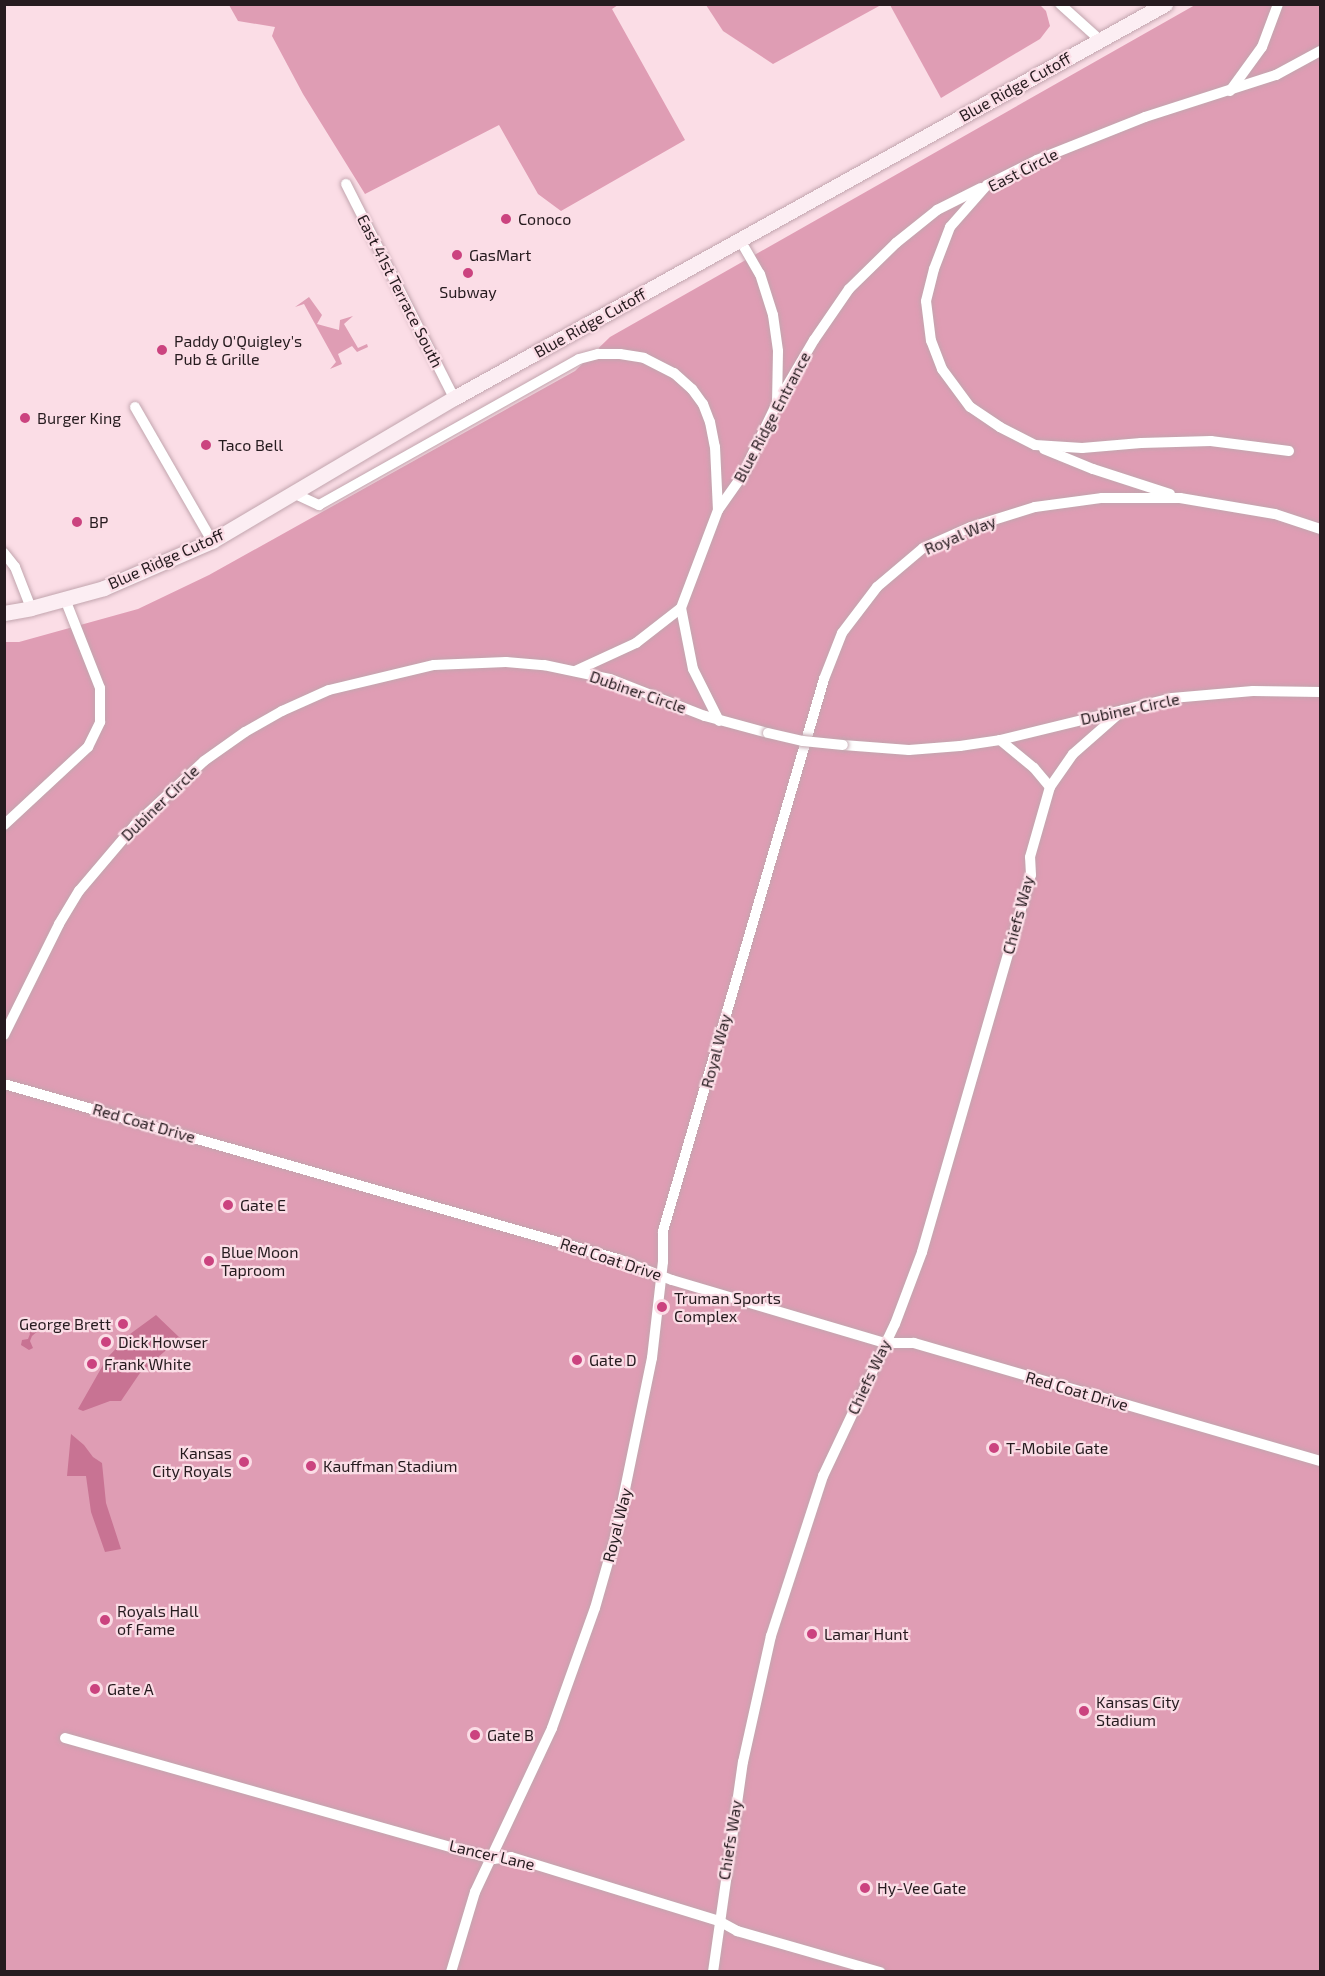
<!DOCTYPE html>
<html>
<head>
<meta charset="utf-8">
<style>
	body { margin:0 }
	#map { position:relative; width:1325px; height:1976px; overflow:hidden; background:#fbdde6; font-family:"Exo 2",sans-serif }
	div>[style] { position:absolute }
	.green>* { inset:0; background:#df9db4 }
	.water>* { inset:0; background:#c87393 }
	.roads { filter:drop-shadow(0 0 2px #c2a5ae) drop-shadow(0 0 2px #c2a5ae) }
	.street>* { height:10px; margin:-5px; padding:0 5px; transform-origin:5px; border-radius:5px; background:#fff }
	.secondary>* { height:15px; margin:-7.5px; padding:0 7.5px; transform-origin:7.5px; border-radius:7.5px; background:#fceef3 }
	.bridges { filter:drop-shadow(0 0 2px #c2a5ae) drop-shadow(0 0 2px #c2a5ae) }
	.street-bridge>* { height:10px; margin:-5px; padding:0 5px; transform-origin:5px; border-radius:5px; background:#fff }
	.dots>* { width:16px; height:16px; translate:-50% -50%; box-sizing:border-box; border:3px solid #fbdde6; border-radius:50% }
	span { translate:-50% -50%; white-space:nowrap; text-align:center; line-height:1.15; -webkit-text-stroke:4.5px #fbdde6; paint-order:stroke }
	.street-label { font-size:16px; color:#261b1f }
	.poi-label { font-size:16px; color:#261b1f }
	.left { translate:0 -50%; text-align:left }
	.right { translate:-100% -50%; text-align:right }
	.frame { position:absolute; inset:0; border:6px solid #261b1f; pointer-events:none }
</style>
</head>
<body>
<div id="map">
	<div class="green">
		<i style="clip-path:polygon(229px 5px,618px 5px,612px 9px,685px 140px,561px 211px,538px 194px,499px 125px,365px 194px,303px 94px,272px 36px,275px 27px,238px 21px)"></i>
		<i style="clip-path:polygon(706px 5px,881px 5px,773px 64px,723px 31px)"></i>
		<i style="clip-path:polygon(890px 5px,1040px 5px,1046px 11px,1050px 26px,1040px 39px,941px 98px)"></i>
		<i style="clip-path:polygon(1195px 5px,1320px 5px,1320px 1971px,5px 1971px,5px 642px,19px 642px,138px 609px,209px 575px,575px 371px,610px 337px)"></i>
		<i style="clip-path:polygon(309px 297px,322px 315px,317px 324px,339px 330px,340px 320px,353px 316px,344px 324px,358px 348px,367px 344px,368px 347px,357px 352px,352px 346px,338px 354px,342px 364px,330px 369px,336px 362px,304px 304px,295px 307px)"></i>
	</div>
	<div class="water">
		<i style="clip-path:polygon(156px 1315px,180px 1338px,140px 1373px,121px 1401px,110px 1401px,83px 1411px,78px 1409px,107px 1358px,130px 1334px)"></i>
		<i style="clip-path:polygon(28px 1321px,40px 1329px,32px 1336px,30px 1341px,33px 1348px,29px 1350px,21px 1345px,22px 1340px,28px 1339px,30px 1334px,26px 1326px)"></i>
		<i style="clip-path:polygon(71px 1434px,84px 1445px,93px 1457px,102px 1463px,106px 1503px,121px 1549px,105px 1552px,91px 1512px,86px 1476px,67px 1476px)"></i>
	</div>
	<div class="roads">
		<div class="street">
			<i style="left:1060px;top:4px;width:54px;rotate:42deg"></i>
			<i style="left:1230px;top:91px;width:54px;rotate:-54deg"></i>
			<i style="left:1262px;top:47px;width:46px;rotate:-69.6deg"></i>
			<i style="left:346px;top:184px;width:240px;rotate:63.2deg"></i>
			<i style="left:740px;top:240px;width:39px;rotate:60deg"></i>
			<i style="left:760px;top:274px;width:43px;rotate:72.4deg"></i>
			<i style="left:773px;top:315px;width:36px;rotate:82deg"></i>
			<i style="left:778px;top:351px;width:52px;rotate:91.1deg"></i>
			<i style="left:135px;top:407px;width:155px;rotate:60.1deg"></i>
			<i style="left:1044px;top:449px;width:53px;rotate:22.2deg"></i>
			<i style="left:1093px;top:469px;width:81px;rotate:18deg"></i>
			<i style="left:1289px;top:451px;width:79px;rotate:-172.7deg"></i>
			<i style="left:1211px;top:441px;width:70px;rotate:178.4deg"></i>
			<i style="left:1141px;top:443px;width:59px;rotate:175.2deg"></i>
			<i style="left:1082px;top:448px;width:47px;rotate:-176.3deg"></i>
			<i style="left:1035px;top:445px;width:39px;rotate:-153deg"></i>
			<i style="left:1000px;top:427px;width:36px;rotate:-146deg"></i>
			<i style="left:970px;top:407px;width:47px;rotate:-126.4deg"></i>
			<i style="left:942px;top:369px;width:30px;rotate:-111deg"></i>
			<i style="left:931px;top:341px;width:40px;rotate:-97.1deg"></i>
			<i style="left:926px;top:301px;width:33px;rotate:-76deg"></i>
			<i style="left:934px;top:269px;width:45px;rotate:-69.1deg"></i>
			<i style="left:950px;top:227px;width:56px;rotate:-48.6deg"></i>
			<i style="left:987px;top:185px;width:56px;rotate:-26.6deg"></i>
			<i style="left:1037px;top:160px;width:116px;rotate:-21.7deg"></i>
			<i style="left:1145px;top:117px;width:138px;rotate:-17.8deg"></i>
			<i style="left:1276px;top:75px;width:50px;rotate:-28.6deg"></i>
			<i style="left:293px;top:493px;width:29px;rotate:25deg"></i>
			<i style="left:319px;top:505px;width:298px;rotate:-29.3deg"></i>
			<i style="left:579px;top:359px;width:20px;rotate:-15deg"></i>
			<i style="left:598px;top:354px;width:22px"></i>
			<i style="left:620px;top:354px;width:24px;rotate:9deg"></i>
			<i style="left:644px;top:358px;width:34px;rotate:27deg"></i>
			<i style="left:674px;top:373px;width:24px;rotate:42deg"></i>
			<i style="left:692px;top:389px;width:19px;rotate:54deg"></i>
			<i style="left:703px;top:404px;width:19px;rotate:69deg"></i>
			<i style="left:710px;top:422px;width:25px;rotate:79deg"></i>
			<i style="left:715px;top:447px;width:63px;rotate:87.3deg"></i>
			<i style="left:718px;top:510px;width:105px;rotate:110.7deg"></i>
			<i style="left:681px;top:608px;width:57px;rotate:142.1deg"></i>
			<i style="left:636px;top:643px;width:67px;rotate:155.3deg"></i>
			<i style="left:718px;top:510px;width:42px;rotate:-54.8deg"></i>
			<i style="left:742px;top:476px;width:81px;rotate:-64.4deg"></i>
			<i style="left:777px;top:403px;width:73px;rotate:-59.6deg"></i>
			<i style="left:814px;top:340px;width:62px;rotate:-55.5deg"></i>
			<i style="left:849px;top:289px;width:66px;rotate:-44.4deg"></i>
			<i style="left:896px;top:243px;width:53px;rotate:-38.8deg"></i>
			<i style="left:937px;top:210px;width:49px;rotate:-26.6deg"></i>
			<i style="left:4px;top:553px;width:18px;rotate:52deg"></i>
			<i style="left:15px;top:567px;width:44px;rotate:68.7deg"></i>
			<i style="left:681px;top:608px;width:62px;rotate:78.9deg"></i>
			<i style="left:693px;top:669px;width:58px;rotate:63.4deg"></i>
			<i style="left:843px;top:745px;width:66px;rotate:4.3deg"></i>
			<i style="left:909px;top:750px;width:51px;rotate:-4.5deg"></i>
			<i style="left:960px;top:746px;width:40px;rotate:-8.5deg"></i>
			<i style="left:1000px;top:740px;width:177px;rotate:-13.7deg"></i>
			<i style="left:1172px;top:698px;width:81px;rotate:-4.9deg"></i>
			<i style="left:1253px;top:691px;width:67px;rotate:0.9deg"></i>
			<i style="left:1050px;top:787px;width:40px;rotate:-55.1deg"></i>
			<i style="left:1073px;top:754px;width:67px;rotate:-41.3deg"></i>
			<i style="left:4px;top:825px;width:115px;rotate:-42.9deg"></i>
			<i style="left:88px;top:747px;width:28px;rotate:-64deg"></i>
			<i style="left:100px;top:722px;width:34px;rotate:-90deg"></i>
			<i style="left:100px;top:688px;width:96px;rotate:-111.5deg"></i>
			<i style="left:4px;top:1035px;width:124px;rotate:-63.6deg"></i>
			<i style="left:59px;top:924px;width:39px;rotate:-59deg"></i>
			<i style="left:79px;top:891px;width:87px;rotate:-49.7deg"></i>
			<i style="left:135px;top:825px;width:94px;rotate:-42.8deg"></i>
			<i style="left:204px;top:761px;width:50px;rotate:-35.3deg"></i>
			<i style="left:245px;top:732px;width:43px;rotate:-29.6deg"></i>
			<i style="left:282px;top:711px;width:51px;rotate:-24.1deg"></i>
			<i style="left:329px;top:690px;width:108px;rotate:-13.4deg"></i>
			<i style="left:434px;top:665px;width:72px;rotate:-2.4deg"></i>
			<i style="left:506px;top:662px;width:38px;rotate:5deg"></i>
			<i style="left:544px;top:665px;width:67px;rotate:12deg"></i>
			<i style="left:610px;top:679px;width:102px;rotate:21.3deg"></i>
			<i style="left:705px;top:716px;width:65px;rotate:15.1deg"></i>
			<i style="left:4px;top:1084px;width:638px;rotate:15.91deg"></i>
			<i style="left:618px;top:1259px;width:58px;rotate:21.3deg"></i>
			<i style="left:672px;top:1280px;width:222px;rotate:16.5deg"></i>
			<i style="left:885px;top:1343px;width:29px"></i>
			<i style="left:914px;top:1343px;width:423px;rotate:16.2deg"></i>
			<i style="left:65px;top:1738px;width:445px;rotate:15.8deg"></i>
			<i style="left:493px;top:1859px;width:18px;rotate:-6deg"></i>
			<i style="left:511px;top:1857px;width:218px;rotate:17.1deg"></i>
			<i style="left:719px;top:1921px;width:21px;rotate:29deg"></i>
			<i style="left:737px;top:1931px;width:149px;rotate:16deg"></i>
			<i style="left:451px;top:1972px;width:84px;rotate:-73.3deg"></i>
			<i style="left:475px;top:1892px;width:181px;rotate:-64.8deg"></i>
			<i style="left:552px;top:1728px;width:127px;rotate:-70.3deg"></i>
			<i style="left:595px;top:1608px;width:73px;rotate:-74.1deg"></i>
			<i style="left:615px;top:1538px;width:184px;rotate:-78.4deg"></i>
			<i style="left:652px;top:1358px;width:97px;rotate:-83.5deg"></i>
			<i style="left:663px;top:1262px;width:31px;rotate:-90deg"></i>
			<i style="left:663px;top:1231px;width:575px;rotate:-73.74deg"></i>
			<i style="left:824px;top:679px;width:49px;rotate:-68.6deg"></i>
			<i style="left:842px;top:633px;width:58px;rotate:-52.7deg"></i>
			<i style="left:877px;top:587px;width:60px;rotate:-40.3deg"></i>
			<i style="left:923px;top:548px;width:52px;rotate:-23.6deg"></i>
			<i style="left:971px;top:527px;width:67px;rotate:-17.4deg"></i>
			<i style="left:1035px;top:507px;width:68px;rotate:-7.7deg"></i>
			<i style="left:1102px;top:498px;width:78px"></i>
			<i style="left:1180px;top:498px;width:96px;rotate:9.6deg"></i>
			<i style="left:1275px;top:514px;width:47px;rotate:18.4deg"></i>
			<i style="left:713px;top:1972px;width:212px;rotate:-81.9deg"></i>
			<i style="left:743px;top:1762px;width:129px;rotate:-77.5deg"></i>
			<i style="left:771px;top:1636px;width:168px;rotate:-72deg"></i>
			<i style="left:823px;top:1476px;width:168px;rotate:-64.7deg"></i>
			<i style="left:895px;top:1324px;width:77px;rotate:-69.4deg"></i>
			<i style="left:922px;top:1252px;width:392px;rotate:-73.9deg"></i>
			<i style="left:1031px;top:875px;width:18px;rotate:-93deg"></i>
			<i style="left:1030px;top:857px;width:73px;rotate:-74.1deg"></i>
			<i style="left:1050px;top:787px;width:25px;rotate:-130deg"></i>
			<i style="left:1034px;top:768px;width:44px;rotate:-140.5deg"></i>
		</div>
		<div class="secondary">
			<i style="left:4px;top:613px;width:27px;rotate:-10deg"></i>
			<i style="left:31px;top:608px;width:76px;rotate:-15.3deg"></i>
			<i style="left:104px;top:588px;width:118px;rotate:-23.5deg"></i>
			<i style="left:212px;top:541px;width:281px;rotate:-30.6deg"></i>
			<i style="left:454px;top:398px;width:813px;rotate:-28.99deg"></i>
		</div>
	</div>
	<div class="bridges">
		<div class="street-bridge">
			<i style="left:768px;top:733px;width:36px;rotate:13deg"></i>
			<i style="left:803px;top:741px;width:40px;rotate:5.7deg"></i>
		</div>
	</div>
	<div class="dots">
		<i style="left:506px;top:219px;background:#cb437f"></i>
		<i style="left:457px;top:255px;background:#cb437f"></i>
		<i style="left:468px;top:273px;background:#cb437f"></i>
		<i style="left:162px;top:350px;background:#cb437f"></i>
		<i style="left:25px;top:418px;background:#cb437f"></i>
		<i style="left:206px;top:445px;background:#cb437f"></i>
		<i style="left:77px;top:522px;background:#cb437f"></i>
		<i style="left:228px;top:1205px;background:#cb437f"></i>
		<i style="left:209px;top:1261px;background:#cb437f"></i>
		<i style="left:662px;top:1307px;background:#cb437f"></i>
		<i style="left:123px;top:1324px;background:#cb437f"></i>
		<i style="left:106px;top:1342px;background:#cb437f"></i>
		<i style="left:577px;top:1360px;background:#cb437f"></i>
		<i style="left:92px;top:1364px;background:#cb437f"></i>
		<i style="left:994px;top:1448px;background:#cb437f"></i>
		<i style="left:244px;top:1462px;background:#cb437f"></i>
		<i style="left:311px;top:1466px;background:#cb437f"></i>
		<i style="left:105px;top:1620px;background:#cb437f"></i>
		<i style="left:812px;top:1634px;background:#cb437f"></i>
		<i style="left:95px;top:1689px;background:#cb437f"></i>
		<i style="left:1084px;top:1711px;background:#cb437f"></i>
		<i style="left:475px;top:1735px;background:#cb437f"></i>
		<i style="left:865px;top:1888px;background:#cb437f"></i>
	</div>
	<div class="street-label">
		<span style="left:1015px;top:87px;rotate:-29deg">Blue Ridge Cutoff</span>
		<span style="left:1023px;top:170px;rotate:-27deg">East Circle</span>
		<span style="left:400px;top:291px;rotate:63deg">East 41st Terrace South</span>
		<span style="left:590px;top:323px;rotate:-29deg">Blue Ridge Cutoff</span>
		<span style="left:772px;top:417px;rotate:-62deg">Blue Ridge Entrance</span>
		<span style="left:960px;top:535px;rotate:-23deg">Royal Way</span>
		<span style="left:166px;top:559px;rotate:-24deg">Blue Ridge Cutoff</span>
		<span style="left:638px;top:692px;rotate:19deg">Dubiner Circle</span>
		<span style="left:1130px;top:709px;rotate:-12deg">Dubiner Circle</span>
		<span style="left:160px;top:803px;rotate:-44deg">Dubiner Circle</span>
		<span style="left:1018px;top:915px;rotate:-75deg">Chiefs Way</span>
		<span style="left:716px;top:1051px;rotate:-75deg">Royal Way</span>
		<span style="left:144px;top:1123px;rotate:16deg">Red Coat Drive</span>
		<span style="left:611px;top:1259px;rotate:18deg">Red Coat Drive</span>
		<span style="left:869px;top:1377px;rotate:-65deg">Chiefs Way</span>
		<span style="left:1077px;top:1391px;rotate:16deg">Red Coat Drive</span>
		<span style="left:617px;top:1525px;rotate:-76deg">Royal Way</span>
		<span style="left:730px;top:1840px;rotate:-81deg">Chiefs Way</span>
		<span style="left:492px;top:1855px;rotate:13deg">Lancer Lane</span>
	</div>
	<div class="poi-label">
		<span class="left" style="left:518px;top:219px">Conoco</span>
		<span class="left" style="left:469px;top:255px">GasMart</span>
		<span style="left:468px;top:292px">Subway</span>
		<span class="left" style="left:174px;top:350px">Paddy O'Quigley's<br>Pub &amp; Grille</span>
		<span class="left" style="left:37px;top:418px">Burger King</span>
		<span class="left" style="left:218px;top:445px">Taco Bell</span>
		<span class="left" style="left:89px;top:522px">BP</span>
		<span class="left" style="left:240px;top:1205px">Gate E</span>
		<span class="left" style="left:221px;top:1261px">Blue Moon<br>Taproom</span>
		<span class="left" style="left:674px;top:1307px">Truman Sports<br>Complex</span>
		<span class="right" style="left:111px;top:1324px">George Brett</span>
		<span class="left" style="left:118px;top:1342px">Dick Howser</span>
		<span class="left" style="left:589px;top:1360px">Gate D</span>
		<span class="left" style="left:104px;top:1364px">Frank White</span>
		<span class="left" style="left:1006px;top:1448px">T-Mobile Gate</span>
		<span class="right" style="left:232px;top:1462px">Kansas<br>City Royals</span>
		<span class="left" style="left:323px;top:1466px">Kauffman Stadium</span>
		<span class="left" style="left:117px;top:1620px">Royals Hall<br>of Fame</span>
		<span class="left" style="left:824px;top:1634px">Lamar Hunt</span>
		<span class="left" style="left:107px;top:1689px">Gate A</span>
		<span class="left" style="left:1096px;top:1711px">Kansas City<br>Stadium</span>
		<span class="left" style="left:487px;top:1735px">Gate B</span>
		<span class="left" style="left:877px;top:1888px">Hy-Vee Gate</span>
	</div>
	<div class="frame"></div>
</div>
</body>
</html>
